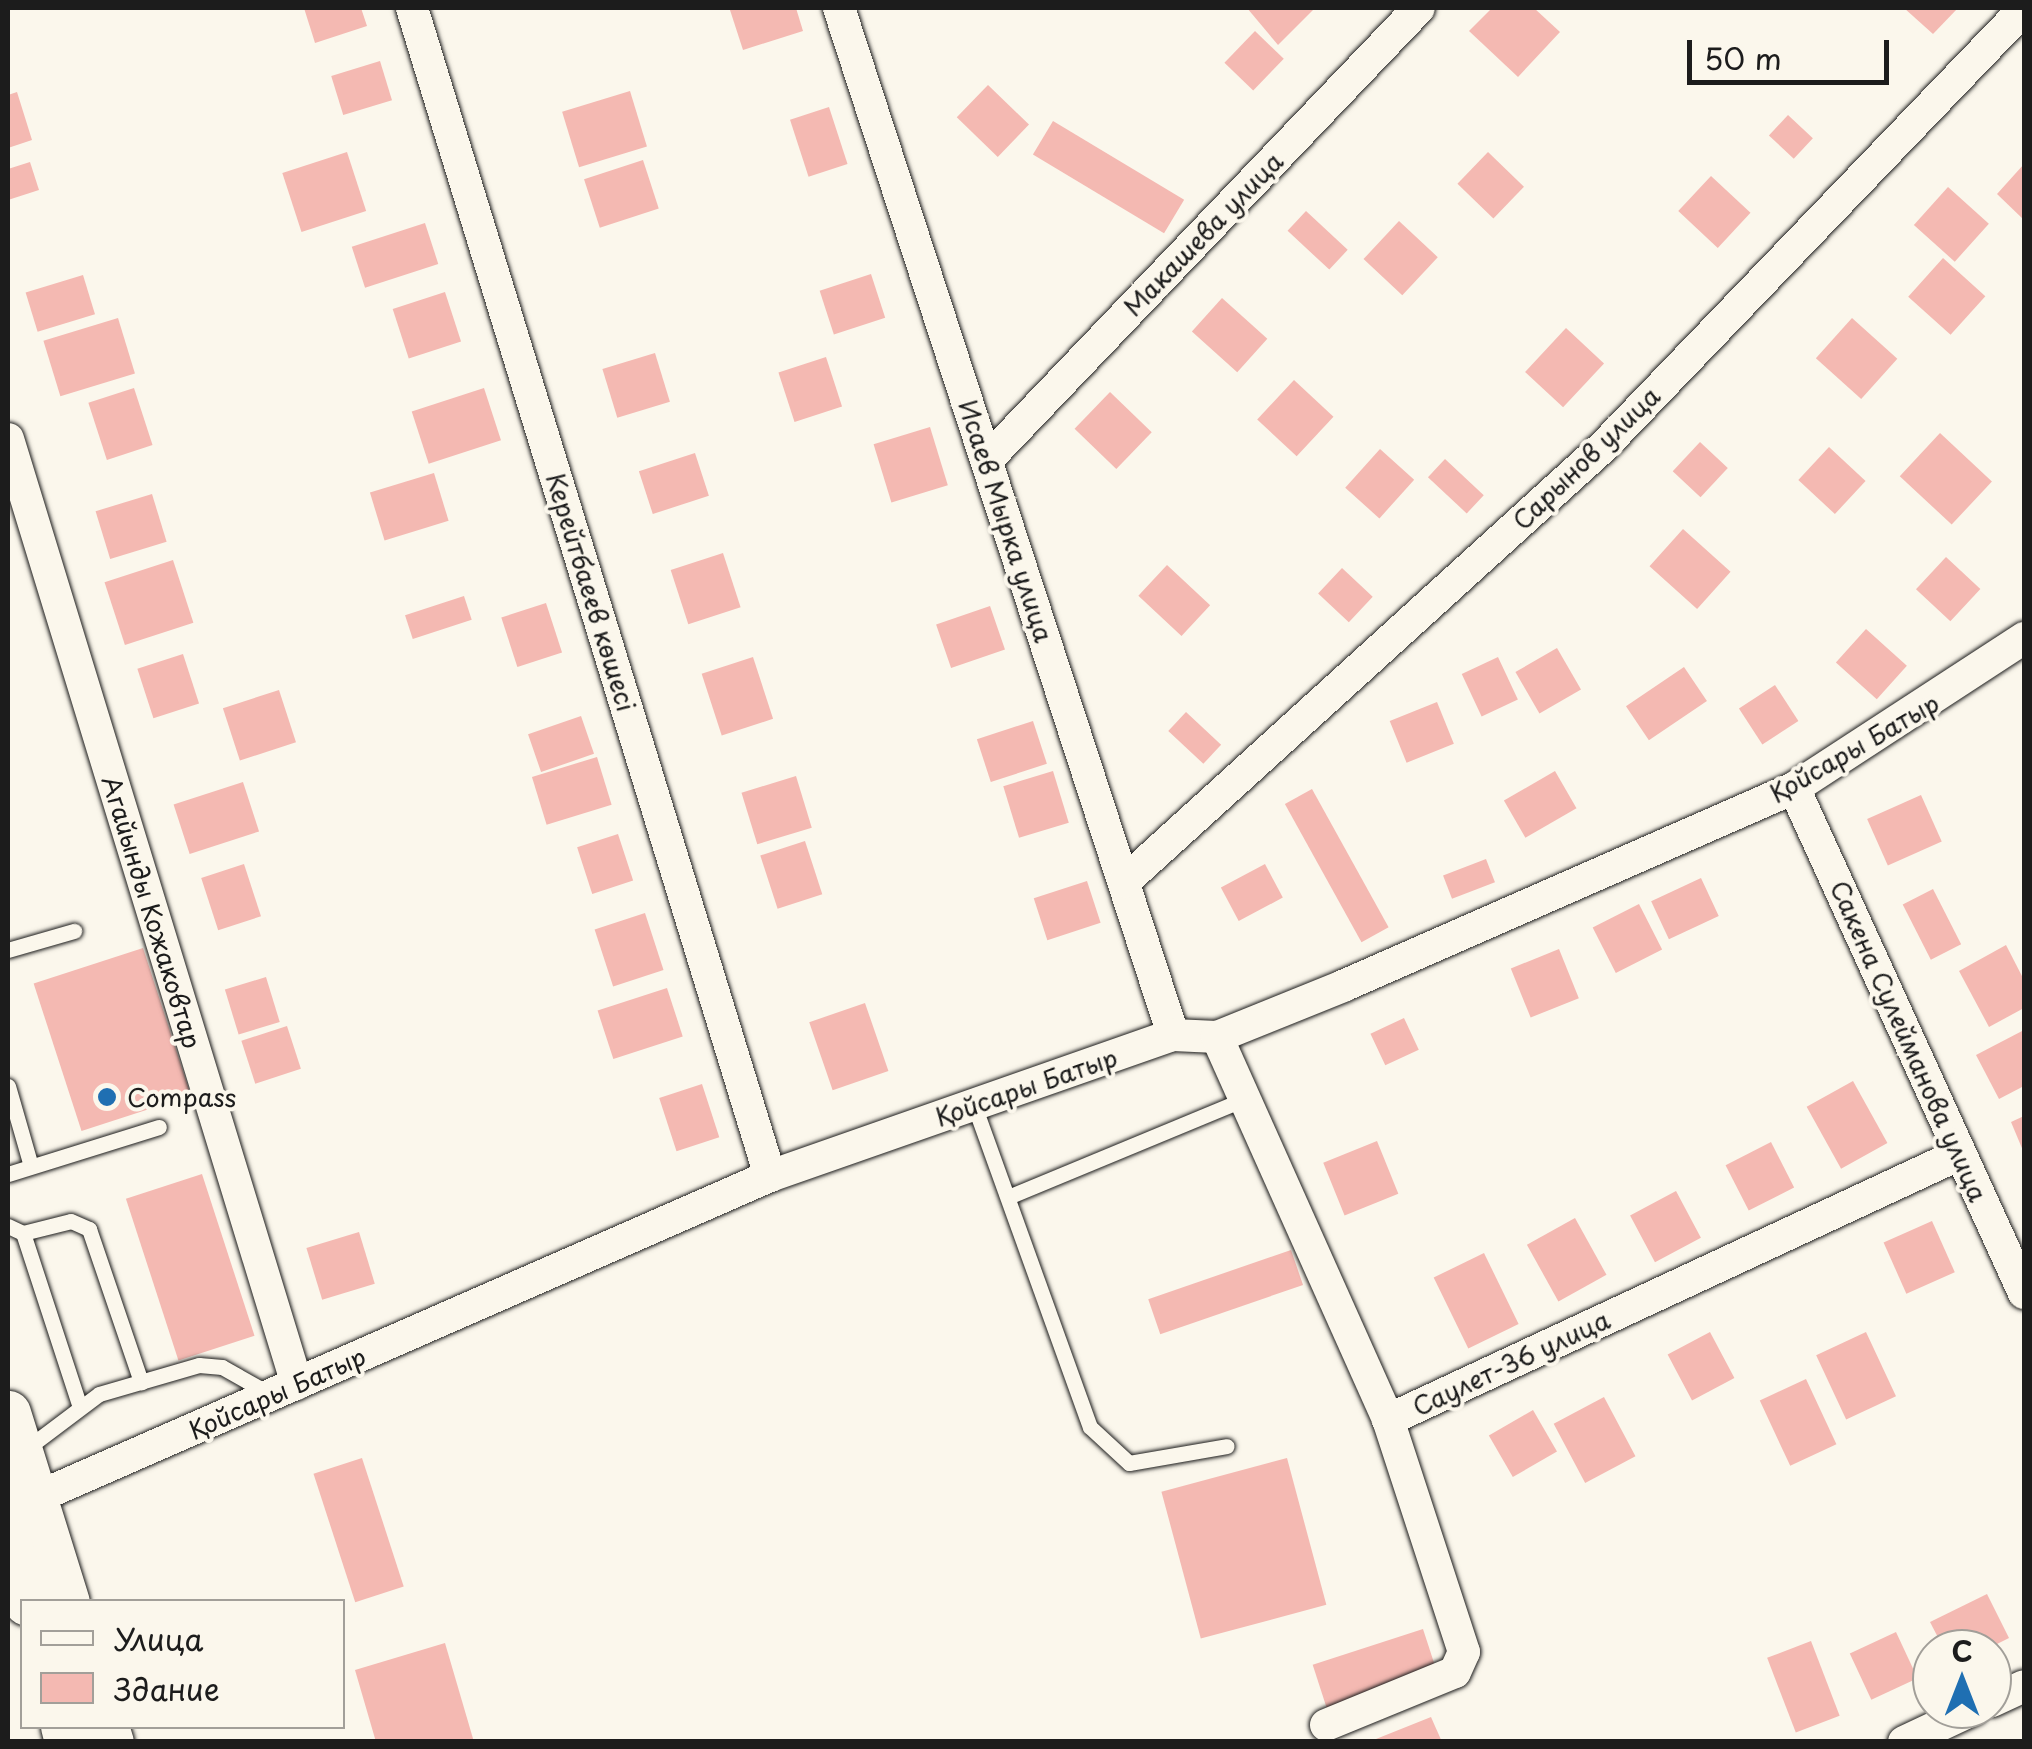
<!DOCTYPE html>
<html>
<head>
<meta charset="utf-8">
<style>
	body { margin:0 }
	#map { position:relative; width:2032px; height:1749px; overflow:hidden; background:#fbf7ec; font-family:"Playpen Sans",sans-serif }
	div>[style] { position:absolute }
	.building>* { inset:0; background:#f4b9b2; transform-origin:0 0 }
	.roads { filter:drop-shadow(0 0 2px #1c1c1c) drop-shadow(0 0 2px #1c1c1c) }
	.service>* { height:15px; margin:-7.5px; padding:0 7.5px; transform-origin:7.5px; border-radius:7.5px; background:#fbf7ec }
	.minor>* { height:32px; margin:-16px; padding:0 16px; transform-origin:16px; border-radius:16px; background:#fbf7ec }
	.secondary>* { height:45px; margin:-22.5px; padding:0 22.5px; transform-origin:22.5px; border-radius:22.5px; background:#fbf7ec }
	.dots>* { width:28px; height:28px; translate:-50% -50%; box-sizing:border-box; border:5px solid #fbf7ec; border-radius:50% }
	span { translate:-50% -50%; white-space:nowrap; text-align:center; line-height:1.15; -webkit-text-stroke:8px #fbf7ec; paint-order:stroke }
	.street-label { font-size:25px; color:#1c1c1c }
	.poi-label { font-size:25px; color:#1c1c1c }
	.left { translate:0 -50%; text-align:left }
	.frame { position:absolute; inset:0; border:10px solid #1c1c1c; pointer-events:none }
	.legend { position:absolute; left:20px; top:1599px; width:325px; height:130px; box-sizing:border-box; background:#fbf7ec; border:2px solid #a29f99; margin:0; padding:12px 18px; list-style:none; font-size:30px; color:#1c1c1c }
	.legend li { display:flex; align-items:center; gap:20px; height:50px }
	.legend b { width:50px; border:2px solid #a29f99 }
	.north { position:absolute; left:1912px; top:1629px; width:100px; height:100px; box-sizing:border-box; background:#fbf7ec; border:2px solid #a29f99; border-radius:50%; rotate:0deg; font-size:28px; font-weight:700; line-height:40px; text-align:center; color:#1c1c1c }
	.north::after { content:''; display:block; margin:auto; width:35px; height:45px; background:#1f6fb2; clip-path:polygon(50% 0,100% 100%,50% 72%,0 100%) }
	.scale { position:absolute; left:1687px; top:40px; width:202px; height:45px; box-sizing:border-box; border:5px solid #1c1c1c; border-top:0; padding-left:12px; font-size:30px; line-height:35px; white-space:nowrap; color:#1c1c1c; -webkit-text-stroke:8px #fbf7ec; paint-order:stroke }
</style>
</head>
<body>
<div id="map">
	<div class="building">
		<i style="clip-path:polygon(304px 8px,361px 8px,367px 26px,315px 43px)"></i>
		<i style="clip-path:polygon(796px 8px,803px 31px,743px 50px,730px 10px)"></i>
		<i style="clip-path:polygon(1247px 8px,1315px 8px,1278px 45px)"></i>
		<i style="clip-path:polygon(1492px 8px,1534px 8px,1560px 32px,1518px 77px,1469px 31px)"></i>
		<i style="clip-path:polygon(1904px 8px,1958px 8px,1933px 34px)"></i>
		<i style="left:1255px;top:31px;width:40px;height:44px;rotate:44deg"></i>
		<i style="left:380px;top:61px;width:41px;height:51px;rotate:73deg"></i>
		<i style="left:988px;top:85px;width:57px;height:45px;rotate:44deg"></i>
		<i style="left:630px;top:91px;width:58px;height:71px;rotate:73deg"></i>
		<i style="clip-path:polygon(17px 92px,32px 140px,8px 148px,8px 95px)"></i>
		<i style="left:829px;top:107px;width:60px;height:41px;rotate:72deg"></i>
		<i style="left:1788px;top:115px;width:34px;height:28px;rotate:43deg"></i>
		<i style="left:1053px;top:121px;width:153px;height:39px;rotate:31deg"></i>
		<i style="left:347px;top:152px;width:62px;height:68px;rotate:72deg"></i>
		<i style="left:1488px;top:152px;width:50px;height:44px;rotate:44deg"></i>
		<i style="left:643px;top:160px;width:51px;height:62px;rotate:72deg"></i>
		<i style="clip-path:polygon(30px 162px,39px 190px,8px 200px,8px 169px)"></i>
		<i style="clip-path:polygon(2024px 164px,2024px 220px,1997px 194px)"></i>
		<i style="left:1711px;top:176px;width:54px;height:48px;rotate:43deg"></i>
		<i style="left:1948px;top:187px;width:55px;height:51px;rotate:42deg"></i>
		<i style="left:1306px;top:211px;width:57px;height:27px;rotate:43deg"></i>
		<i style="left:1399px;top:221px;width:53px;height:52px;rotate:43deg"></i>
		<i style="left:425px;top:223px;width:43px;height:77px;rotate:72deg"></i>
		<i style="left:1943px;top:258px;width:57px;height:52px;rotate:42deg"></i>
		<i style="left:871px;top:274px;width:46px;height:54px;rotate:72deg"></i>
		<i style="left:83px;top:275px;width:41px;height:60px;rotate:73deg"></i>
		<i style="left:445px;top:292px;width:52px;height:55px;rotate:72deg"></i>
		<i style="left:1222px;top:298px;width:61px;height:45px;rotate:42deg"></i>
		<i style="left:118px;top:318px;width:58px;height:78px;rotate:73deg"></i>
		<i style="left:1852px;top:318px;width:61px;height:54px;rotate:42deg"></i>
		<i style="left:1566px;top:328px;width:52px;height:60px;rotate:43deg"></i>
		<i style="left:655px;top:353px;width:51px;height:55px;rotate:73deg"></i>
		<i style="left:826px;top:357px;width:52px;height:50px;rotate:72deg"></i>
		<i style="left:1294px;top:380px;width:54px;height:54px;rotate:43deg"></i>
		<i style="left:134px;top:388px;width:60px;height:48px;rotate:72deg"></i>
		<i style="left:484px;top:388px;width:55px;height:76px;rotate:72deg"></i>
		<i style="left:1110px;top:392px;width:58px;height:51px;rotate:44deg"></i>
		<i style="left:930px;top:427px;width:61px;height:59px;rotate:73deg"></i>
		<i style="left:1940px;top:433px;width:71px;height:59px;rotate:43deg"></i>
		<i style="left:1700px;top:442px;width:38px;height:40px;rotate:43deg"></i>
		<i style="left:1829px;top:447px;width:50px;height:45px;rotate:43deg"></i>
		<i style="left:1380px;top:449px;width:46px;height:52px;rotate:42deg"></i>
		<i style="left:695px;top:453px;width:45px;height:59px;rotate:72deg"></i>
		<i style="left:1445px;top:459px;width:53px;height:25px;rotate:43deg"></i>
		<i style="left:434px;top:473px;width:50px;height:67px;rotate:73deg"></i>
		<i style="left:152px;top:494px;width:50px;height:59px;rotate:73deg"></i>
		<i style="left:1683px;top:529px;width:64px;height:50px;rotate:42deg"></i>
		<i style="left:723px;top:553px;width:57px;height:55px;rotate:72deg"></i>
		<i style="left:1946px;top:557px;width:47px;height:44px;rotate:43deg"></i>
		<i style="left:173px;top:560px;width:66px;height:72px;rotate:72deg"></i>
		<i style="left:1167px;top:565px;width:59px;height:42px;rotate:43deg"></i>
		<i style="left:1342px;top:568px;width:42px;height:35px;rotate:43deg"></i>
		<i style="left:464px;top:596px;width:25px;height:62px;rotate:72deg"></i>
		<i style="left:546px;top:603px;width:52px;height:47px;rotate:72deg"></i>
		<i style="left:990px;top:606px;width:46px;height:57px;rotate:71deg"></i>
		<i style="left:1866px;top:629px;width:55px;height:45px;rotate:42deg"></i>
		<i style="left:1557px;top:648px;width:48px;height:48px;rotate:60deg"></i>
		<i style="left:183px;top:654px;width:52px;height:48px;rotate:72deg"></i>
		<i style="left:753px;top:657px;width:65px;height:54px;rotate:72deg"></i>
		<i style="left:1498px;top:657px;width:47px;height:40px;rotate:65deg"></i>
		<i style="left:1684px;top:667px;width:41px;height:70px;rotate:56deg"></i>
		<i style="left:1775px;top:685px;width:43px;height:43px;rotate:57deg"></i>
		<i style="left:279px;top:690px;width:55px;height:59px;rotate:72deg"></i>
		<i style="left:1437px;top:702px;width:45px;height:51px;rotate:68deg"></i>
		<i style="left:1186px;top:712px;width:48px;height:26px;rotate:43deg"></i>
		<i style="left:581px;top:716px;width:40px;height:56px;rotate:71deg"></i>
		<i style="left:1033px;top:721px;width:45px;height:59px;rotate:72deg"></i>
		<i style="left:597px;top:757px;width:50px;height:68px;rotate:73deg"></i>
		<i style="left:1053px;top:771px;width:54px;height:52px;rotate:73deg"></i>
		<i style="left:1555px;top:771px;width:43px;height:59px;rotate:60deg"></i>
		<i style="left:796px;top:776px;width:54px;height:57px;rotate:73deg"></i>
		<i style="left:243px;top:782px;width:52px;height:73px;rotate:72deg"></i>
		<i style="left:1312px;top:789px;width:158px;height:31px;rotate:61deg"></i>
		<i style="left:1921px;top:795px;width:51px;height:59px;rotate:66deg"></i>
		<i style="left:618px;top:834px;width:49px;height:43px;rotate:72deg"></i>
		<i style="left:805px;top:841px;width:56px;height:47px;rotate:72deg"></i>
		<i style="left:1486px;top:859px;width:25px;height:46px;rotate:69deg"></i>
		<i style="left:244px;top:864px;width:55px;height:45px;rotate:72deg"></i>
		<i style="left:1265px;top:864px;width:38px;height:50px;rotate:62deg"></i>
		<i style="left:1701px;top:878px;width:42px;height:55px;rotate:65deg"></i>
		<i style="left:1087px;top:881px;width:44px;height:56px;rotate:72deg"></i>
		<i style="left:1933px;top:889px;width:62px;height:34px;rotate:63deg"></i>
		<i style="left:1639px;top:904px;width:51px;height:52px;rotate:63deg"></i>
		<i style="left:645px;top:913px;width:60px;height:53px;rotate:72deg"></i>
		<i style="clip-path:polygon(2006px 945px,2024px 980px,2024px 1008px,1989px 1027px,1959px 971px)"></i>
		<i style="left:143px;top:948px;width:155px;height:115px;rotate:72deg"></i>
		<i style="left:1559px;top:949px;width:53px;height:52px;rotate:68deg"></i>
		<i style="left:266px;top:977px;width:47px;height:43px;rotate:73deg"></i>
		<i style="left:667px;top:988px;width:51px;height:73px;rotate:72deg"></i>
		<i style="left:865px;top:1003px;width:72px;height:59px;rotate:71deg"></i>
		<i style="left:1404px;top:1018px;width:35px;height:37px;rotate:65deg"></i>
		<i style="left:287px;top:1026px;width:45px;height:48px;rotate:72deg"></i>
		<i style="clip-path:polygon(2024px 1030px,2024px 1086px,1999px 1099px,1976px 1055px)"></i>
		<i style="left:1853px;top:1081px;width:71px;height:53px;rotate:61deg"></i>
		<i style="left:702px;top:1084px;width:56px;height:45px;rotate:72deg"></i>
		<i style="clip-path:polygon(2024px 1116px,2024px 1153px,2011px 1122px)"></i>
		<i style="left:1377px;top:1141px;width:57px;height:58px;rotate:68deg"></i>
		<i style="left:1771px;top:1142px;width:51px;height:51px;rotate:63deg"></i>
		<i style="left:202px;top:1174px;width:170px;height:80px;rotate:72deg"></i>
		<i style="left:1676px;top:1191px;width:53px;height:52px;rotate:62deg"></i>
		<i style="left:1575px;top:1218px;width:65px;height:55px;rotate:61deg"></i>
		<i style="left:1932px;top:1221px;width:56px;height:53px;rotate:66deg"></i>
		<i style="left:359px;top:1232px;width:54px;height:55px;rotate:73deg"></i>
		<i style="left:1291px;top:1250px;width:37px;height:151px;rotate:71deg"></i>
		<i style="left:1484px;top:1253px;width:79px;height:56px;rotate:64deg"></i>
		<i style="left:1710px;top:1332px;width:52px;height:48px;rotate:62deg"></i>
		<i style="left:1866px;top:1332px;width:71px;height:55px;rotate:65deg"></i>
		<i style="left:1806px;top:1379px;width:72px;height:51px;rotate:65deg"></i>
		<i style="left:1604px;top:1397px;width:67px;height:57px;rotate:62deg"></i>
		<i style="left:1533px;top:1410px;width:48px;height:51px;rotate:60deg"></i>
		<i style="left:362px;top:1458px;width:135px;height:51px;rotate:72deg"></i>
		<i style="left:1287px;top:1458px;width:152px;height:130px;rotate:75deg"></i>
		<i style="clip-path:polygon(1987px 1594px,2009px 1638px,1987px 1649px,1944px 1649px,1930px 1622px)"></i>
		<i style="left:1423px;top:1629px;width:49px;height:116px;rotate:72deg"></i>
		<i style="left:1896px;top:1632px;width:51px;height:51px;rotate:65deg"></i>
		<i style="left:1811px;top:1641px;width:80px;height:47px;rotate:69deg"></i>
		<i style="clip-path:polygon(445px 1643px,474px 1742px,376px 1742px,355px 1670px)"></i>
		<i style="clip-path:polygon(1431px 1717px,1442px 1742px,1371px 1742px,1371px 1741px)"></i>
	</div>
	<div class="roads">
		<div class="service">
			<i style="left:8px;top:950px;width:69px;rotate:-16.1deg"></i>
			<i style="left:8px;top:1086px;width:83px;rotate:74deg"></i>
			<i style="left:974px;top:1105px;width:342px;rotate:70.2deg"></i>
			<i style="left:1090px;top:1427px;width:53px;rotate:42.7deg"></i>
			<i style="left:1129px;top:1463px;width:99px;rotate:-9.8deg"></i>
			<i style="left:8px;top:1174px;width:158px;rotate:-17.3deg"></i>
			<i style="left:1008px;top:1197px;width:256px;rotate:-22.5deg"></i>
			<i style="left:8px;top:1226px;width:17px;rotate:25deg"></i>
			<i style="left:23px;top:1233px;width:183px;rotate:71.9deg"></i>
			<i style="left:23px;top:1233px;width:49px;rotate:-14deg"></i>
			<i style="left:71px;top:1221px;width:20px;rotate:24deg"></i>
			<i style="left:89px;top:1229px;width:162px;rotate:71.2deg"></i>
			<i style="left:26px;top:1449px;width:91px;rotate:-37deg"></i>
			<i style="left:99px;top:1394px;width:104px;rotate:-16.2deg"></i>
			<i style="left:199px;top:1365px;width:23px;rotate:5deg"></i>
			<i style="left:222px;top:1367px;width:53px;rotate:29.5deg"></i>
		</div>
		<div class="minor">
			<i style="left:412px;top:8px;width:1222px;rotate:72.96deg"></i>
			<i style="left:839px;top:8px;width:1080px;rotate:71.98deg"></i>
			<i style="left:8px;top:439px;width:988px;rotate:73deg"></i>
			<i style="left:987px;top:460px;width:625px;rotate:-46.3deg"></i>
			<i style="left:1794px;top:788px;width:555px;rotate:65.51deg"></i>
			<i style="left:1124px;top:882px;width:648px;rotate:-42.25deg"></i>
			<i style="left:1604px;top:446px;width:606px;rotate:-46.14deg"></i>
			<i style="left:1217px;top:1037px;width:419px;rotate:65.9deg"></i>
			<i style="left:1388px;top:1420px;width:631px;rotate:-24.94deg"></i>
			<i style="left:8px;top:1510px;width:832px;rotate:-23.67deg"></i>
			<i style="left:770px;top:1176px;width:427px;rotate:-19.3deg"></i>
			<i style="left:1173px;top:1035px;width:44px;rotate:2.6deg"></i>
			<i style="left:1217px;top:1037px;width:136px;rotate:-22deg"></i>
			<i style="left:1343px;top:986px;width:493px;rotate:-23.7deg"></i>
			<i style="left:1794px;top:788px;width:275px;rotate:-33.1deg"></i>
			<i style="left:1992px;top:1701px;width:35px;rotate:-25deg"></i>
			<i style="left:1326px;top:1725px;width:139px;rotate:-22.3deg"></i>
			<i style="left:1455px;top:1672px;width:22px;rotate:-66deg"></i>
			<i style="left:1464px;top:1652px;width:244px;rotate:-108.1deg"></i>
			<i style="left:1904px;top:1742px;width:77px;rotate:-25.2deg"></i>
		</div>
		<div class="secondary">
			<i style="left:8px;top:1413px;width:198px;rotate:72.7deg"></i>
			<i style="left:8px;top:1541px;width:64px;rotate:73.6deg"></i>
			<i style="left:63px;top:1726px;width:16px;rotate:76deg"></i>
			<i style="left:106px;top:1726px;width:17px;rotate:73deg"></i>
		</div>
	</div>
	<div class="dots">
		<i style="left:107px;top:1097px;background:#1f6fb2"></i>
	</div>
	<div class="street-label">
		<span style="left:1203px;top:234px;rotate:-46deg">Макашева улица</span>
		<span style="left:1586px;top:458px;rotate:-44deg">Сарынов улица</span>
		<span style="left:1006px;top:521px;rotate:72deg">Исаев Мырка улица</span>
		<span style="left:591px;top:592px;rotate:73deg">Керейтбаеев көшесі</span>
		<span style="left:1854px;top:748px;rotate:-30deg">Қойсары Батыр</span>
		<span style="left:152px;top:912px;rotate:73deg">Агайынды Кожаковтар</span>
		<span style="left:1909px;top:1041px;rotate:66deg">Сакена Сулейманова улица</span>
		<span style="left:1026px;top:1087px;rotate:-19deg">Қойсары Батыр</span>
		<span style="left:1511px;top:1363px;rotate:-25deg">Саулет-36 улица</span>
		<span style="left:277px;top:1393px;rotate:-24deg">Қойсары Батыр</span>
	</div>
	<div class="poi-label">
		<span class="left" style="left:127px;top:1097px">Compass</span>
	</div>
	<div class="frame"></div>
	<ul class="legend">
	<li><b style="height:12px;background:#fbf7ec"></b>Улица</li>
	<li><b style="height:28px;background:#f4b9b2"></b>Здание</li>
	</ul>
	<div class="north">С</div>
	<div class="scale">50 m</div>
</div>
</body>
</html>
